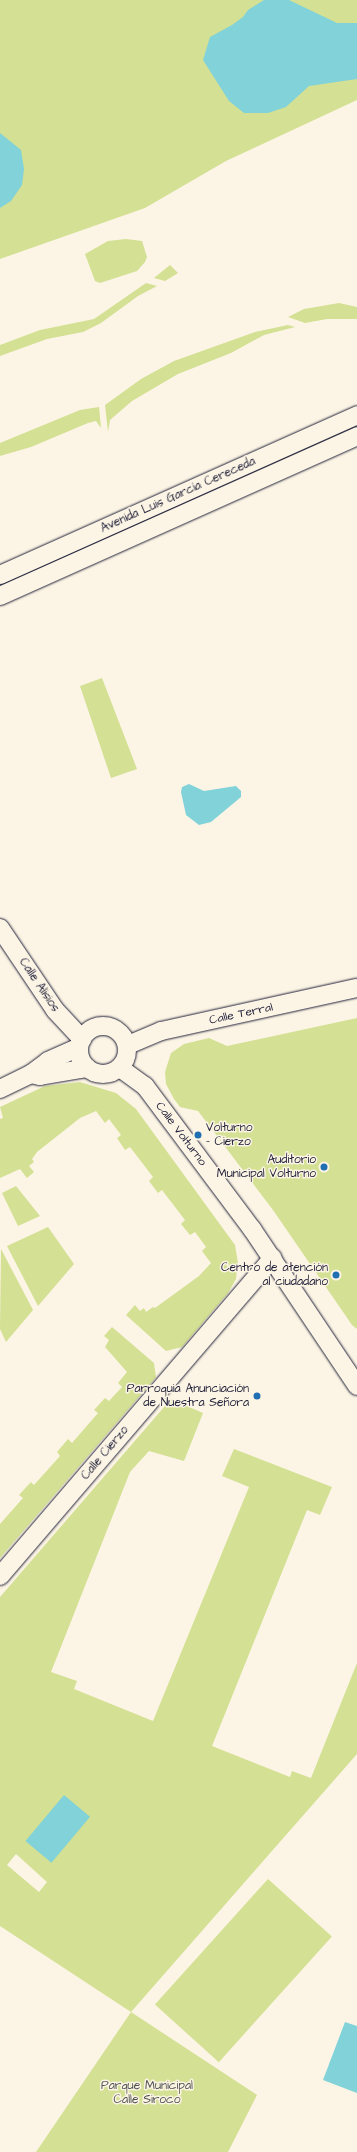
<!DOCTYPE html>
<html>
<head>
<meta charset="utf-8">
<style>
	body { margin:0 }
	#map { position:relative; width:357px; height:2152px; overflow:hidden; background:#fcf5e5; font-family:"Architects Daughter",sans-serif }
	div>[style] { position:absolute }
	.green>* { inset:0; background:#d4e093; transform-origin:0 0 }
	.water>* { inset:0; background:#81d2d9; transform-origin:0 0 }
	.roads { filter:drop-shadow(0 0 1px #22223b) drop-shadow(0 0 1px #22223b) }
	.minor>* { height:18px; margin:-9px; padding:0 9px; transform-origin:9px; border-radius:9px; background:#fcf5e5 }
	.minor>.ring { margin:-9px; padding:0; box-sizing:content-box; background:none; border:18px solid #fcf5e5; border-radius:50% }
	.dots>* { width:11px; height:11px; translate:-50% -50%; box-sizing:border-box; border:2px solid #fcf5e5; border-radius:50% }
	span { translate:-50% -50%; white-space:nowrap; text-align:center; line-height:1.15; -webkit-text-stroke:3px #fcf5e5; paint-order:stroke }
	.street-label { font-size:12px; color:#22223b }
	.poi-label { font-size:12px; color:#22223b }
	.left { translate:0 -50%; text-align:left }
	.right { translate:-100% -50%; text-align:right }
	.park-label { font-size:12px; color:#4e5251 }
</style>
</head>
<body>
<div id="map">
	<div class="green">
		<i style="clip-path:polygon(0 0,357px 0,357px 100px,226px 161px,145px 208px,0 259px)"></i>
		<i style="clip-path:polygon(126px 239px,142px 241px,147px 257px,145px 262px,137px 271px,100px 283px,95px 281px,85px 254px,108px 241px)"></i>
		<i style="clip-path:polygon(170px 265px,178px 273px,165px 281px,154px 278px)"></i>
		<i style="clip-path:polygon(146px 283px,157px 286px,138px 296px,101px 323px,83px 332px,47px 339px,0 356px,0 345px,40px 330px,94px 319px)"></i>
		<i style="clip-path:polygon(339px 303px,357px 307px,357px 319px,327px 319px,305px 323px,288px 317px,304px 309px)"></i>
		<i style="clip-path:polygon(288px 325px,295px 327px,264px 335px,231px 353px,178px 374px,132px 401px,110px 420px,108px 432px,105px 405px,141px 379px,174px 361px,255px 332px)"></i>
		<i style="clip-path:polygon(99px 407px,101px 428px,96px 421px,88px 423px,31px 447px,0 456px,0 443px,80px 410px)"></i>
		<i style="clip-path:polygon(102px 678px,137px 769px,111px 778px,80px 686px)"></i>
		<i style="clip-path:polygon(357px 1018px,357px 1329px,352px 1325px,273px 1210px,198px 1111px,180px 1107px,174px 1099px,166px 1084px,165px 1072px,171px 1053px,184px 1044px,209px 1038px,227px 1046px)"></i>
		<i style="clip-path:polygon(80px 1082px,116px 1093px,136px 1109px,235px 1245px,238px 1263px,236px 1279px,228px 1293px,182px 1347px,166px 1351px,126px 1315px,135px 1305px,140px 1311px,144px 1308px,146px 1312px,153px 1307px,155px 1308px,199px 1276px,211px 1263px,202px 1251px,206px 1247px,195px 1232px,190px 1235px,181px 1224px,185px 1220px,162px 1190px,158px 1193px,149px 1181px,153px 1177px,130px 1147px,125px 1150px,117px 1138px,121px 1135px,109px 1119px,105px 1123px,96px 1111px,80px 1118px,37px 1152px,32px 1159px,34px 1162px,29px 1166px,34px 1172px,27px 1178px,20px 1169px,0 1178px,0 1119px,3px 1118px,0 1107px,45px 1086px)"></i>
		<i style="clip-path:polygon(16px 1186px,40px 1216px,18px 1226px,2px 1193px)"></i>
		<i style="clip-path:polygon(48px 1227px,74px 1264px,38px 1306px,7px 1246px)"></i>
		<i style="clip-path:polygon(1px 1249px,33px 1310px,6px 1342px,0 1329px)"></i>
		<i style="clip-path:polygon(112px 1327px,154px 1363px,156px 1377px,0 1558px,0 1524px,23px 1498px,19px 1495px,31px 1482px,34px 1485px,60px 1456px,57px 1452px,68px 1439px,72px 1443px,98px 1413px,94px 1410px,105px 1398px,109px 1401px,122px 1387px,118px 1383px,127px 1372px,105px 1347px,109px 1340px,104px 1336px)"></i>
		<i style="clip-path:polygon(evenodd,171px 1399px,203px 1413px,184px 1461px,149px 1451px,130px 1472px,51px 1672px,77px 1681px,74px 1689px,153px 1721px,249px 1487px,222px 1476px,234px 1449px,332px 1487px,320px 1515px,307px 1510px,212px 1746px,290px 1777px,292px 1771px,311px 1778px,357px 1663px,357px 1754px,131px 2012px,257px 2095px,228px 2152px,36px 2152px,131px 2012px,0 1926px,0 1597px,171px 1399px,16px 1854px,47px 1882px,39px 1892px,7px 1865px,16px 1854px)"></i>
		<i style="left:268px;top:1879px;width:86px;height:169px;rotate:42deg"></i>
	</div>
	<div class="water">
		<i style="clip-path:polygon(264px 0,289px 0,337px 23px,357px 23px,357px 79px,309px 86px,286px 107px,268px 113px,244px 113px,229px 101px,203px 60px,210px 37px,232px 25px,243px 17px,248px 10px)"></i>
		<i style="clip-path:polygon(0 133px,21px 150px,24px 169px,22px 185px,11px 201px,0 208px)"></i>
		<i style="clip-path:polygon(189px 784px,204px 791px,236px 786px,241px 791px,241px 797px,211px 822px,199px 825px,186px 815px,181px 792px,182px 787px)"></i>
		<i style="left:64px;top:1795px;width:34px;height:60px;rotate:40deg"></i>
		<i style="clip-path:polygon(345px 2022px,357px 2026px,357px 2093px,323px 2080px)"></i>
	</div>
	<div class="roads">
		<div class="minor">
			<i style="left:0;top:575px;width:391px;rotate:-24.1deg"></i>
			<i style="left:0;top:596px;width:391px;rotate:-24.1deg"></i>
			<i style="left:0;top:928px;width:99px;rotate:56.1deg"></i>
			<i style="left:55px;top:1010px;width:40px;rotate:47deg"></i>
			<i class="ring" style="left:79px;top:1026px;width:30px;height:30px"></i>
			<i style="left:128px;top:1045px;width:36px;rotate:-23deg"></i>
			<i style="left:161px;top:1031px;width:201px;rotate:-12.4deg"></i>
			<i style="left:120px;top:1068px;width:31px;rotate:36deg"></i>
			<i style="left:145px;top:1086px;width:179px;rotate:53.2deg"></i>
			<i style="left:252px;top:1229px;width:189px;rotate:56.2deg"></i>
			<i style="left:31px;top:1074px;width:9px;rotate:13deg"></i>
			<i style="left:40px;top:1076px;width:48px;rotate:-9.7deg"></i>
			<i style="left:0;top:1089px;width:34px;rotate:-26deg"></i>
			<i style="left:31px;top:1074px;width:21px;rotate:-37deg"></i>
			<i style="left:48px;top:1061px;width:34px;rotate:-24deg"></i>
			<i style="left:0;top:1576px;width:419px;rotate:-49.4deg"></i>
		</div>
	</div>
	<div class="dots">
		<i style="left:198px;top:1135px;background:#1f6fb2"></i>
		<i style="left:324px;top:1167px;background:#1f6fb2"></i>
		<i style="left:336px;top:1275px;background:#1f6fb2"></i>
		<i style="left:257px;top:1396px;background:#1f6fb2"></i>
	</div>
	<div class="street-label">
		<span style="left:178px;top:495px;rotate:-24deg">Avenida Luis García Cereceda</span>
		<span style="left:39px;top:985px;rotate:56deg">Calle Alisios</span>
		<span style="left:241px;top:1014px;rotate:-12deg">Calle Terral</span>
		<span style="left:181px;top:1134px;rotate:53deg">Calle Volturno</span>
		<span style="left:105px;top:1453px;rotate:-50deg">Calle Cierzo</span>
	</div>
	<div class="poi-label">
		<span class="left" style="left:206px;top:1135px">Volturno<br>- Cierzo</span>
		<span class="right" style="left:316px;top:1167px">Auditorio<br>Municipal Volturno</span>
		<span class="right" style="left:328px;top:1275px">Centro de atención<br>al ciudadano</span>
		<span class="right" style="left:249px;top:1396px">Parroquia Anunciación<br>de Nuestra Señora</span>
	</div>
	<div class="park-label">
		<span style="left:147px;top:2093px">Parque Municipal<br>Calle Siroco</span>
	</div>
</div>
</body>
</html>
